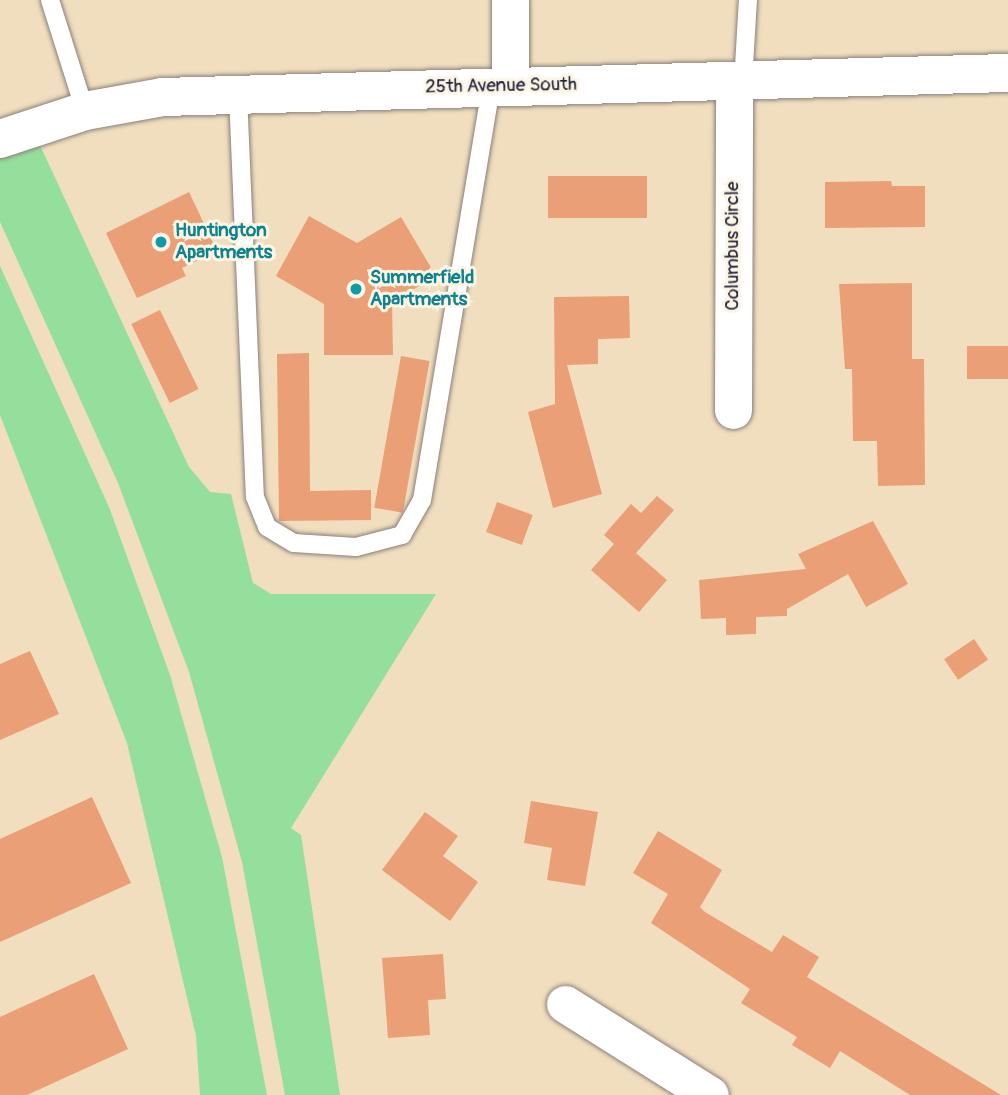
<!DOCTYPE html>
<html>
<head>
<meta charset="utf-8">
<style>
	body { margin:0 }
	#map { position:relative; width:1008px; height:1095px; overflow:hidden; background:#f1debe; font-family:Pangolin,sans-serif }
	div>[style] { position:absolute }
	.green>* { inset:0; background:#94df9c }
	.building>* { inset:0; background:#ea9f76; transform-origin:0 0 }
	.roads { filter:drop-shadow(0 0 2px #8a807c) drop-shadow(0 0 2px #8a807c) }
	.service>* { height:18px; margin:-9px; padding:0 9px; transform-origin:9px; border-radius:9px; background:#fff }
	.minor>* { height:37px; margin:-18.5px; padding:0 18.5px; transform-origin:18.5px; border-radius:18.5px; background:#fff }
	.tertiary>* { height:38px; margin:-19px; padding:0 19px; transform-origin:19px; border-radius:19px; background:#fff }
	.dots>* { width:19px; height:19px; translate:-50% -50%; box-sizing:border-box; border:4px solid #fcf5e5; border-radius:50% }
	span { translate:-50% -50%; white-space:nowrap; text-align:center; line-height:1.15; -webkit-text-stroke:6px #fcf5e5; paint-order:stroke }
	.street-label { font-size:19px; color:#22223b }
	.culture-label { font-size:19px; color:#0d838f; font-weight:700 }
	.left { translate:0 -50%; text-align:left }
</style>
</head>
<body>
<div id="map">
	<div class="green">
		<i style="clip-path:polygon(39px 143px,189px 467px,210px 492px,231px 494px,253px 583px,271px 594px,436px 594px,291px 828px,301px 835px,340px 1095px,285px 1095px,242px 862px,189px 672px,118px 483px,0 222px,0 158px)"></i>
		<i style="clip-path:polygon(0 266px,109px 507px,170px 675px,222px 857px,267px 1095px,200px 1095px,196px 1036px,127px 743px,0 415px)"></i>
	</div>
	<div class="building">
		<i style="left:647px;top:176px;width:42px;height:99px;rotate:90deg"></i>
		<i style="clip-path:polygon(891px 181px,892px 186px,925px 186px,925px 227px,825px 228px,825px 182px)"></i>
		<i style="clip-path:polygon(189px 192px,217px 251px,182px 268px,186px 276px,137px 298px,106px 233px)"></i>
		<i style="clip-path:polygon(309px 216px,357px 243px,401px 217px,436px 276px,392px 302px,393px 355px,324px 355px,324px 304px,276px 276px)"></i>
		<i style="clip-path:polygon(912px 283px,912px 359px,924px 359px,925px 485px,878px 486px,877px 441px,853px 441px,852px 369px,845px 369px,839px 284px)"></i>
		<i style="clip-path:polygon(629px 296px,630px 338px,598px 339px,598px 364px,567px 365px,602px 494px,553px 508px,528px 412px,555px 404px,554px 297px)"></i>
		<i style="left:160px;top:310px;width:88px;height:32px;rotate:64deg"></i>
		<i style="left:1008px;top:346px;width:33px;height:41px;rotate:90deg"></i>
		<i style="clip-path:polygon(309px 353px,310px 491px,371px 490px,371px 520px,279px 521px,277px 354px)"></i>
		<i style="left:401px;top:356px;width:29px;height:154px;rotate:10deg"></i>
		<i style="clip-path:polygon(657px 496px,674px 510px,636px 553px,667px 580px,639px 612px,591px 570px,614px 544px,604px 535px,631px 504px,641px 513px)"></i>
		<i style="left:497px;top:502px;width:38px;height:32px;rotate:20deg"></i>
		<i style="clip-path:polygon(873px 521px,908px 584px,866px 607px,848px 574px,787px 609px,787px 616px,756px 617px,756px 634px,726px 635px,726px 618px,701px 619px,699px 580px,806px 569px,798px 554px)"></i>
		<i style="left:974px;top:639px;width:25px;height:36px;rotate:56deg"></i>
		<i style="clip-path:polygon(30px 651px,59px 714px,0 740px,0 664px)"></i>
		<i style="clip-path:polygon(92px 797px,131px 883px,0 942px,0 839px)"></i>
		<i style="clip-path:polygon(531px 801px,598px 812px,585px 886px,547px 880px,552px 848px,524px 843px)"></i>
		<i style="clip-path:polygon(425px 812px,458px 836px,443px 856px,478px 882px,450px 921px,382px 870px)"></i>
		<i style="clip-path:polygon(658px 831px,722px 870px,700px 907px,705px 912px,772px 952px,783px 935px,819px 957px,807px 977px,1001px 1095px,910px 1095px,840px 1051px,830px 1068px,792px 1045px,797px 1037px,741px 1003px,750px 989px,651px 923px,668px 894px,633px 873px)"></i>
		<i style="clip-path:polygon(443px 954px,446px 999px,428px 1000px,430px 1035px,388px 1038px,382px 958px)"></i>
		<i style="clip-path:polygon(94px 974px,128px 1049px,27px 1095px,0 1095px,0 1017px)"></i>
	</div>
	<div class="roads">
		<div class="service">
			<i style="left:50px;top:0;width:116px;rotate:72.5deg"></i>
			<i style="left:743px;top:83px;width:83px;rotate:-86.6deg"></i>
			<i style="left:238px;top:94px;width:403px;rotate:87.6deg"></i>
			<i style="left:255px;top:497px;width:32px;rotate:68deg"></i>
			<i style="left:267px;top:527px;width:31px;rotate:31deg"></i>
			<i style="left:294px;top:543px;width:62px;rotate:3.7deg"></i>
			<i style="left:356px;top:547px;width:48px;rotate:-14.6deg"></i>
			<i style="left:402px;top:535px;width:40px;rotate:-60.3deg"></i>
			<i style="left:422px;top:500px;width:420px;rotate:-80.5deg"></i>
		</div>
		<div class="minor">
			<i style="left:510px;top:85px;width:85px;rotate:-90deg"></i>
			<i style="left:733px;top:410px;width:327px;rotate:-89.8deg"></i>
			<i style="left:565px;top:1004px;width:171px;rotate:32.1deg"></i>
		</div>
		<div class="tertiary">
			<i style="left:0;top:139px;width:89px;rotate:-18.2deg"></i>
			<i style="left:85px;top:111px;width:79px;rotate:-10.2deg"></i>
			<i style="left:163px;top:97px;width:845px;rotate:-1.63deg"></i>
		</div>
	</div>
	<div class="dots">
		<i style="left:161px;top:242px;background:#0f9aa8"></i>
		<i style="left:356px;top:289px;background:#0f9aa8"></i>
	</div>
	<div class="street-label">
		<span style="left:501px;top:86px;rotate:-1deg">25th Avenue South</span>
		<span style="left:733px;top:246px;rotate:-90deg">Columbus Circle</span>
	</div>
	<div class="culture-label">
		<span class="left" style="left:175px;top:242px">Huntington<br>Apartments</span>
		<span class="left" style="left:370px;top:289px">Summerfield<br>Apartments</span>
	</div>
</div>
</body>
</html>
